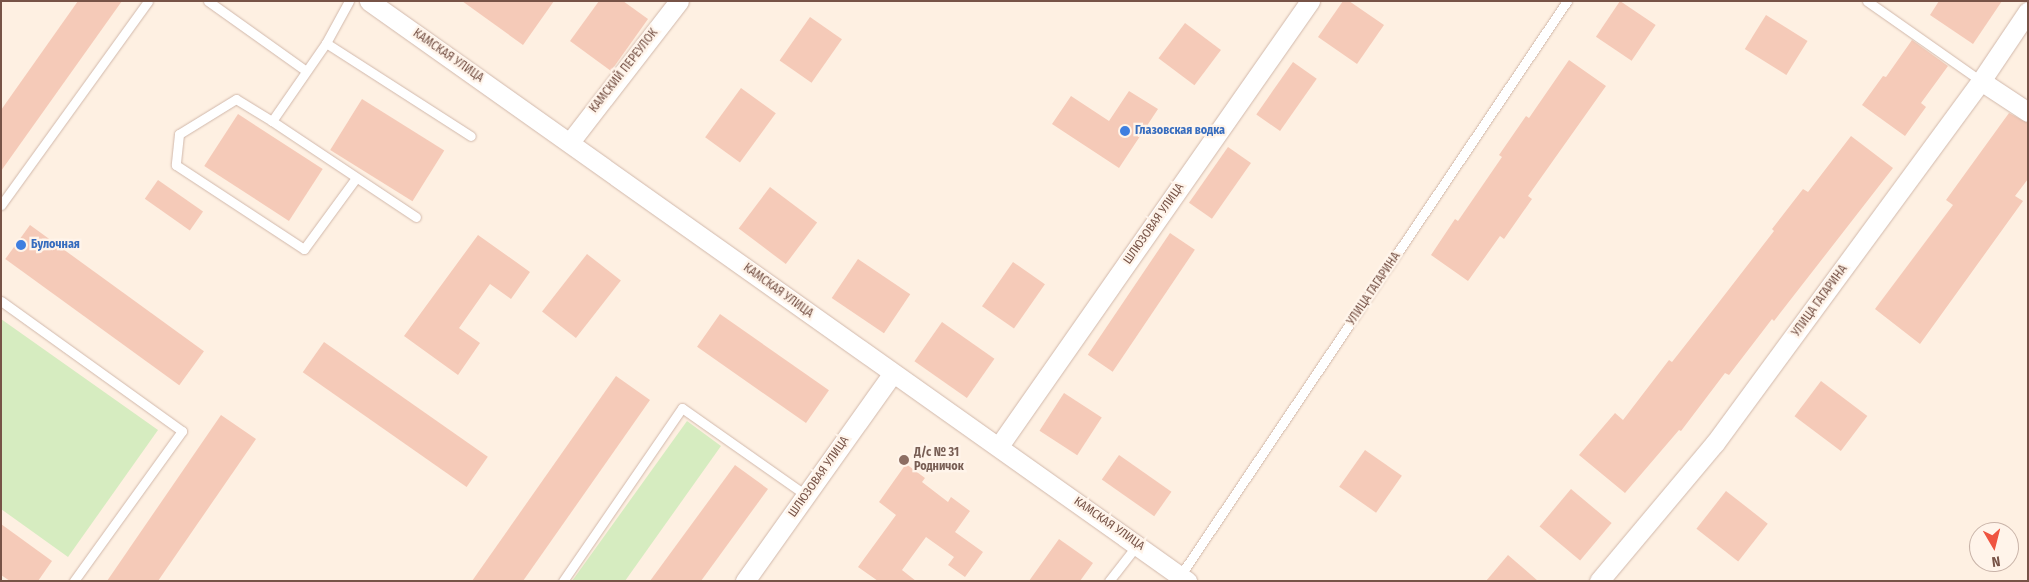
<!DOCTYPE html>
<html>
<head>
<meta charset="utf-8">
<style>
	body { margin:0 }
	#map { position:relative; width:2029px; height:582px; overflow:hidden; background:#fef0e2; font-family:"Fira Sans Condensed",sans-serif }
	div>[style] { position:absolute }
	.green>* { inset:0; background:#d6ecc0 }
	.building>* { inset:0; background:#f5cab8; transform-origin:0 0 }
	.roads { filter:drop-shadow(0 0 1px #d1b8ab) drop-shadow(0 0 1px #d1b8ab) }
	.service>* { height:9px; margin:-4.5px; padding:0 4.5px; transform-origin:4.5px; border-radius:4.5px; background:#fff }
	.minor>* { height:19px; margin:-9.5px; padding:0 9.5px; transform-origin:9.5px; border-radius:9.5px; background:#fff }
	.dots>* { width:14px; height:14px; translate:-50% -50%; box-sizing:border-box; border:2px solid #fff4ea; border-radius:50% }
	span { translate:-50% -50%; white-space:nowrap; text-align:center; line-height:1.15; -webkit-text-stroke:4.5px #fff4ea; paint-order:stroke }
	.street-label { font-size:12px; color:#775347 }
	.shop-label { font-size:12px; color:#366cbe; font-weight:700 }
	.left { translate:0 -50%; text-align:left }
	.education-label { font-size:12px; color:#785e54; font-weight:700 }
	.frame { position:absolute; inset:0; border:2px solid #775347; pointer-events:none }
	.north { position:absolute; left:1969px; top:522px; width:50px; height:50px; box-sizing:border-box; background:#fff4ea; border:1px solid #c9b4a9; border-radius:50%; rotate:172deg; font-size:14px; font-weight:700; line-height:20px; text-align:center; color:#775347 }
	.north::after { content:''; display:block; margin:auto; width:18px; height:22px; background:#ef5440; clip-path:polygon(50% 0,100% 100%,50% 72%,0 100%) }
</style>
</head>
<body>
<div id="map">
	<div class="green">
		<i style="clip-path:polygon(1px 319px,158px 430px,68px 557px,1px 509px)"></i>
		<i style="clip-path:polygon(687px 421px,721px 446px,625px 581px,572px 581px)"></i>
	</div>
	<div class="building">
		<i style="clip-path:polygon(78px 1px,122px 1px,1px 171px,1px 110px)"></i>
		<i style="clip-path:polygon(462px 1px,554px 1px,523px 45px)"></i>
		<i style="clip-path:polygon(599px 1px,623px 1px,648px 19px,611px 71px,570px 41px)"></i>
		<i style="clip-path:polygon(1343px 1px,1349px 1px,1384px 25px,1357px 64px,1318px 37px)"></i>
		<i style="left:1620px;top:1px;width:43px;height:43px;rotate:34deg"></i>
		<i style="clip-path:polygon(1939px 1px,2002px 1px,1973px 44px,1930px 15px)"></i>
		<i style="left:1766px;top:15px;width:49px;height:40px;rotate:32deg"></i>
		<i style="left:810px;top:17px;width:39px;height:53px;rotate:35deg"></i>
		<i style="left:1185px;top:23px;width:45px;height:44px;rotate:37deg"></i>
		<i style="clip-path:polygon(1912px 40px,1948px 66px,1921px 103px,1926px 107px,1905px 136px,1862px 105px,1883px 76px,1886px 77px)"></i>
		<i style="clip-path:polygon(1569px 60px,1606px 86px,1528px 196px,1532px 199px,1504px 239px,1500px 236px,1468px 281px,1431px 255px,1455px 219px,1458px 221px,1502px 157px,1499px 155px,1526px 116px,1529px 118px)"></i>
		<i style="left:1293px;top:62px;width:29px;height:64px;rotate:35deg"></i>
		<i style="left:741px;top:88px;width:43px;height:61px;rotate:36deg"></i>
		<i style="clip-path:polygon(1129px 91px,1158px 109px,1119px 168px,1052px 124px,1071px 96px,1109px 121px)"></i>
		<i style="left:362px;top:99px;width:97px;height:60px;rotate:32deg"></i>
		<i style="clip-path:polygon(2009px 113px,2028px 123px,2028px 179px,2015px 196px,2023px 201px,1920px 344px,1875px 309px,1953px 205px,1946px 200px)"></i>
		<i style="left:238px;top:114px;width:101px;height:62px;rotate:33deg"></i>
		<i style="clip-path:polygon(1851px 136px,1893px 168px,1774px 321px,1772px 319px,1729px 375px,1725px 373px,1681px 431px,1679px 430px,1625px 493px,1579px 455px,1615px 413px,1623px 420px,1669px 360px,1672px 362px,1716px 306px,1774px 231px,1772px 229px,1803px 189px,1808px 192px)"></i>
		<i style="left:1228px;top:147px;width:28px;height:68px;rotate:35deg"></i>
		<i style="left:158px;top:180px;width:55px;height:23px;rotate:35deg"></i>
		<i style="left:770px;top:187px;width:59px;height:52px;rotate:37deg"></i>
		<i style="left:30px;top:225px;width:215px;height:42px;rotate:36deg"></i>
		<i style="left:1170px;top:233px;width:30px;height:147px;rotate:34deg"></i>
		<i style="clip-path:polygon(478px 235px,530px 272px,511px 299px,490px 284px,459px 328px,480px 343px,458px 375px,404px 336px)"></i>
		<i style="left:587px;top:254px;width:43px;height:73px;rotate:38deg"></i>
		<i style="left:858px;top:259px;width:63px;height:47px;rotate:34deg"></i>
		<i style="left:1013px;top:262px;width:39px;height:54px;rotate:35deg"></i>
		<i style="left:720px;top:314px;width:133px;height:40px;rotate:35deg"></i>
		<i style="left:942px;top:322px;width:64px;height:48px;rotate:35deg"></i>
		<i style="left:324px;top:342px;width:200px;height:37px;rotate:35deg"></i>
		<i style="clip-path:polygon(616px 376px,650px 400px,582px 497px,523px 581px,472px 581px)"></i>
		<i style="left:1821px;top:381px;width:58px;height:44px;rotate:37deg"></i>
		<i style="left:1064px;top:393px;width:45px;height:45px;rotate:33deg"></i>
		<i style="clip-path:polygon(221px 415px,256px 439px,158px 581px,107px 581px)"></i>
		<i style="left:1365px;top:450px;width:45px;height:45px;rotate:35deg"></i>
		<i style="left:1119px;top:455px;width:64px;height:30px;rotate:35deg"></i>
		<i style="clip-path:polygon(906px 464px,925px 478px,922px 482px,948px 502px,951px 497px,970px 511px,955px 532px,983px 552px,965px 577px,948px 565px,954px 557px,926px 537px,902px 570px,916px 581px,878px 581px,858px 567px,896px 515px,879px 502px)"></i>
		<i style="clip-path:polygon(735px 465px,768px 489px,701px 581px,650px 581px)"></i>
		<i style="left:1571px;top:489px;width:53px;height:49px;rotate:40deg"></i>
		<i style="left:1726px;top:491px;width:53px;height:48px;rotate:38deg"></i>
		<i style="clip-path:polygon(1px 524px,52px 561px,38px 581px,10px 581px,1px 575px)"></i>
		<i style="clip-path:polygon(1059px 539px,1093px 563px,1080px 581px,1029px 581px)"></i>
		<i style="clip-path:polygon(1508px 555px,1538px 581px,1486px 581px)"></i>
	</div>
	<div class="roads">
		<div class="service">
			<i style="left:208px;top:1px;width:120px;rotate:35.5deg"></i>
			<i style="left:349px;top:1px;width:48px;rotate:118.7deg"></i>
			<i style="left:326px;top:43px;width:95px;rotate:124.7deg"></i>
			<i style="left:272px;top:121px;width:42px;rotate:-148.6deg"></i>
			<i style="left:236px;top:99px;width:67px;rotate:148.4deg"></i>
			<i style="left:179px;top:134px;width:31px;rotate:96deg"></i>
			<i style="left:176px;top:165px;width:153px;rotate:33.3deg"></i>
			<i style="left:304px;top:249px;width:88px;rotate:-53.8deg"></i>
			<i style="left:1867px;top:1px;width:139px;rotate:35.1deg"></i>
			<i style="left:326px;top:43px;width:172px;rotate:32.7deg"></i>
			<i style="left:272px;top:121px;width:173px;rotate:33.7deg"></i>
			<i style="left:1px;top:205px;width:251px;rotate:-54.2deg"></i>
			<i style="left:1px;top:301px;width:223px;rotate:35.7deg"></i>
			<i style="left:182px;top:431px;width:185px;rotate:125.8deg"></i>
			<i style="left:1180px;top:576px;width:693px;rotate:-56.06deg"></i>
			<i style="left:563px;top:581px;width:210px;rotate:-55.5deg"></i>
			<i style="left:682px;top:408px;width:151px;rotate:35.1deg"></i>
			<i style="left:1109px;top:581px;width:46px;rotate:-52.1deg"></i>
		</div>
		<div class="minor">
			<i style="left:369px;top:1px;width:1003px;rotate:35.34deg"></i>
			<i style="left:1981px;top:81px;width:56px;rotate:33.4deg"></i>
			<i style="left:570px;top:142px;width:178px;rotate:-52.3deg"></i>
			<i style="left:999px;top:446px;width:543px;rotate:-55.05deg"></i>
			<i style="left:745px;top:581px;width:255px;rotate:-54.6deg"></i>
			<i style="left:1599px;top:581px;width:180px;rotate:-50deg"></i>
			<i style="left:1715px;top:443px;width:449px;rotate:-53.7deg"></i>
			<i style="left:1981px;top:81px;width:84px;rotate:-56.1deg"></i>
		</div>
	</div>
	<div class="dots">
		<i style="left:1125px;top:131px;background:#3f7fe0"></i>
		<i style="left:21px;top:245px;background:#3f7fe0"></i>
		<i style="left:904px;top:460px;background:#8d6e63"></i>
	</div>
	<div class="street-label">
		<span style="left:448px;top:56px;rotate:35deg">КАМСКАЯ УЛИЦА</span>
		<span style="left:624px;top:71px;rotate:-52deg">КАМСКИЙ ПЕРЕУЛОК</span>
		<span style="left:1154px;top:224px;rotate:-55deg">ШЛЮЗОВАЯ УЛИЦА</span>
		<span style="left:1374px;top:289px;rotate:-56deg">УЛИЦА ГАГАРИНА</span>
		<span style="left:778px;top:291px;rotate:36deg">КАМСКАЯ УЛИЦА</span>
		<span style="left:1820px;top:301px;rotate:-54deg">УЛИЦА ГАГАРИНА</span>
		<span style="left:819px;top:477px;rotate:-55deg">ШЛЮЗОВАЯ УЛИЦА</span>
		<span style="left:1109px;top:524px;rotate:35deg">КАМСКАЯ УЛИЦА</span>
	</div>
	<div class="shop-label">
		<span class="left" style="left:1135px;top:131px">Глазовская водка</span>
		<span class="left" style="left:31px;top:245px">Булочная</span>
	</div>
	<div class="education-label">
		<span class="left" style="left:914px;top:460px">Д/с № 31<br>Родничок</span>
	</div>
	<div class="frame"></div>
	<div class="north">N</div>
</div>
</body>
</html>
